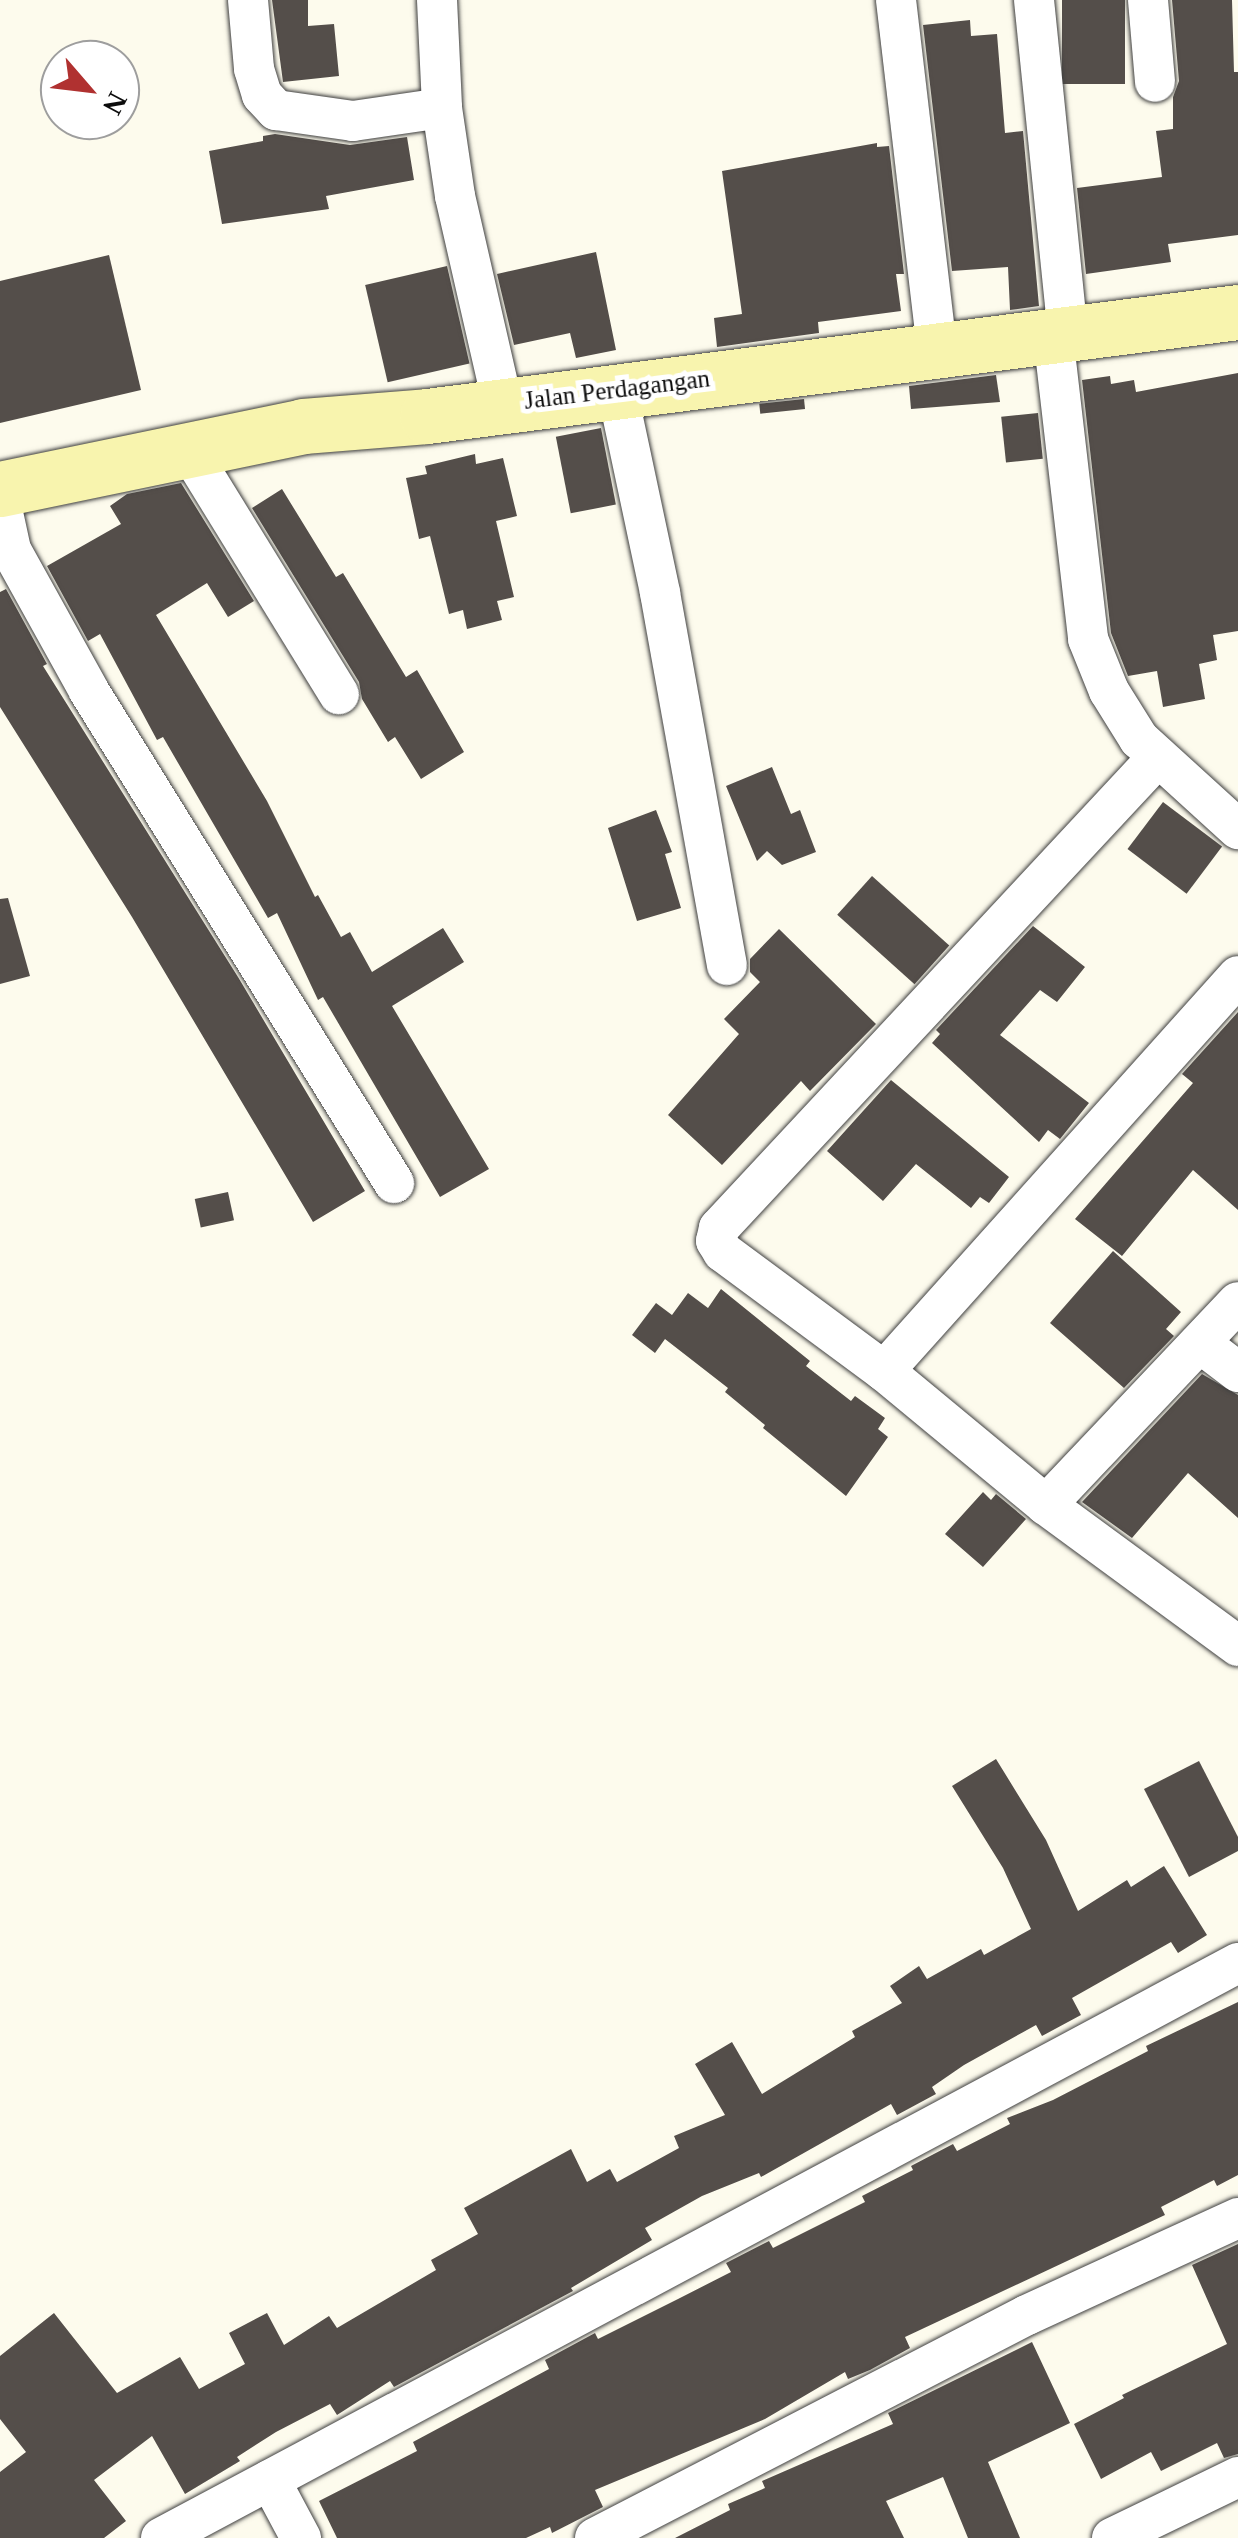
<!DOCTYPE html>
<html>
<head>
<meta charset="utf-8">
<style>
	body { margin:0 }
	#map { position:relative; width:1238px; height:2538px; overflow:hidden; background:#fdfbed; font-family:Georgia,serif }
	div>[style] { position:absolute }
	.building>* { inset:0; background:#544e4a; transform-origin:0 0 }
	.roads { filter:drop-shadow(0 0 2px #3f3f3f) drop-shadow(0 0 2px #3f3f3f) }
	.street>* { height:40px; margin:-20px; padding:0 20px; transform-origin:20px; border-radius:20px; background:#fff }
	.secondary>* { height:55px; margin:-27.5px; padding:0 27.5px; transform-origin:27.5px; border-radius:27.5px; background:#f8f4ae }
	span { translate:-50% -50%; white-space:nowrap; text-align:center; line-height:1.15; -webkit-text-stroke:10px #fff; paint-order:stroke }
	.street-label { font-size:25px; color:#0c0c0c }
	.north { position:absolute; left:40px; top:40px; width:100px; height:100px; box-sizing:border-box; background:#fff; border:2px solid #9e9e9e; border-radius:50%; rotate:118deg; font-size:28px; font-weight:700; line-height:40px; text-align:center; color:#0c0c0c }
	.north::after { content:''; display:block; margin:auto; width:35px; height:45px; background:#b03130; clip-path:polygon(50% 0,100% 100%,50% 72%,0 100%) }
</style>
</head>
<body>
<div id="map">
	<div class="building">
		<i style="clip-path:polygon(272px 0,308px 0,308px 26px,334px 24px,339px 76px,283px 82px)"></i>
		<i style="left:1062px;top:0;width:63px;height:84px"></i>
		<i style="clip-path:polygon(1172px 0,1232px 0,1234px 72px,1238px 72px,1238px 235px,1168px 244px,1171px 262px,1086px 274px,1077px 188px,1162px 177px,1156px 131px,1173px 129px,1173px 97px,1179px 81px)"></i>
		<i style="clip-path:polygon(970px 20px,971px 36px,997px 34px,1005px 133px,1023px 131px,1039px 306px,1010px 310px,1008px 267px,952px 271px,923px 25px)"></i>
		<i style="clip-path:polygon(275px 134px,350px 145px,407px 137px,414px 180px,326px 196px,329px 209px,222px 224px,209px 151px,263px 141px,263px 136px)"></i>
		<i style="clip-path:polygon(877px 143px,877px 147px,889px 146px,904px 274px,896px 274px,901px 311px,818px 322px,819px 333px,717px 347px,714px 318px,742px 314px,722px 171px)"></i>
		<i style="clip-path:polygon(596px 252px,616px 350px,576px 358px,570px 333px,514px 345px,497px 274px)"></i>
		<i style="clip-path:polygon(109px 255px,141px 390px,0 423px,0 281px)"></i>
		<i style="left:447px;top:266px;width:100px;height:84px;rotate:77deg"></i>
		<i style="clip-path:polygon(1238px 373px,1238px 631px,1213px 635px,1217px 660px,1199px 664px,1205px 699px,1163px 707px,1157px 671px,1128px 676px,1111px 633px,1082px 380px,1110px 376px,1111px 384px,1134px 380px,1136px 392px)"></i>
		<i style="clip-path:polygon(996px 375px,1000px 402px,911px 409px,909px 386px)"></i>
		<i style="left:804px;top:399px;width:10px;height:45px;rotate:84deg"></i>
		<i style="left:1038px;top:413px;width:46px;height:37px;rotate:84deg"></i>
		<i style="left:601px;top:428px;width:78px;height:46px;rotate:79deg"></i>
		<i style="clip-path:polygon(475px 454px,476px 464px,503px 458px,517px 516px,496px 521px,514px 597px,497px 601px,502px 620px,467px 629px,463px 610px,449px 614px,430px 536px,419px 539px,406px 478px,427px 474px,425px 466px)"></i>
		<i style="clip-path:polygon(181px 483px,254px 601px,228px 617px,207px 583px,156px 615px,267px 801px,315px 897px,318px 895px,341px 937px,350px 932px,372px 972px,443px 928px,464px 962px,392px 1006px,489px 1169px,440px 1197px,323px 997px,318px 1000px,277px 913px,268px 918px,163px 737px,157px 740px,100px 634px,88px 641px,47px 566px,121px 524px,110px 506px,127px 494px)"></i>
		<i style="clip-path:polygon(282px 489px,336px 577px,343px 573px,406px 677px,417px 670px,464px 752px,421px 779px,395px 737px,388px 742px,362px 699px,359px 682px,252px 508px)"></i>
		<i style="clip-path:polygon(6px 589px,47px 664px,43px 666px,238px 977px,365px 1191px,313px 1222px,132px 917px,0 707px,0 592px)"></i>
		<i style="clip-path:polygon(772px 767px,791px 814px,800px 810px,816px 852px,782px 865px,767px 851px,757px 861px,726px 786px)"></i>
		<i style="left:1163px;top:802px;width:74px;height:59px;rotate:37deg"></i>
		<i style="clip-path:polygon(656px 810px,672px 852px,665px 854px,681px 908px,637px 921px,608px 828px)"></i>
		<i style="left:872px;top:876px;width:104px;height:52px;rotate:42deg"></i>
		<i style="clip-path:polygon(8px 898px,30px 976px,0 984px,0 899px)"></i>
		<i style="clip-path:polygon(1033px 926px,1085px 967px,1057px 1002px,1040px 990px,1000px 1035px,1089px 1103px,1060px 1139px,1048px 1130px,1039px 1142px,932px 1043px,940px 1034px,936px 1030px)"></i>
		<i style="clip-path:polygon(779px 929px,876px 1024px,810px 1091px,801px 1081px,722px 1165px,668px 1115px,739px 1034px,724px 1019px,760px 982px,750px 972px,750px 959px)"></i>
		<i style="clip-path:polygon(1238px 1012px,1238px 1210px,1193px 1170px,1122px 1256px,1075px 1219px,1193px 1083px,1182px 1074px)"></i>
		<i style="clip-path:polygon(891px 1080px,1009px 1177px,989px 1203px,980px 1197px,971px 1208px,916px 1164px,883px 1201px,827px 1151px)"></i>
		<i style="left:228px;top:1192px;width:29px;height:34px;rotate:78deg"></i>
		<i style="clip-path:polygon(1113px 1251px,1181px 1312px,1166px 1329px,1174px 1336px,1124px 1388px,1050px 1323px)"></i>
		<i style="clip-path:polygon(721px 1289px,810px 1361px,806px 1366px,851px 1401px,855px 1396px,885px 1418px,878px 1429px,888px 1437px,846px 1496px,763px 1428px,765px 1425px,725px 1392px,728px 1388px,665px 1339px,655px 1353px,632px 1335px,656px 1303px,672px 1315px,688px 1293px,708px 1308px)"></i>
		<i style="clip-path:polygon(1202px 1374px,1238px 1395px,1238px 1518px,1188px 1473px,1132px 1538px,1082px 1502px)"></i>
		<i style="clip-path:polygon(983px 1492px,991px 1500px,996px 1494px,1026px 1519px,983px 1567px,945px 1534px)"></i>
		<i style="clip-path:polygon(996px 1759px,1046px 1840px,1078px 1911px,1127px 1880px,1131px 1887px,1164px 1866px,1207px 1935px,1178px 1953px,1171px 1942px,1072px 1998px,1081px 2015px,1042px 2036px,1036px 2025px,964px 2065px,932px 2087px,936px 2094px,897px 2115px,891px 2104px,761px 2177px,759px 2173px,702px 2196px,645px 2228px,652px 2240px,571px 2288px,573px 2291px,394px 2387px,390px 2381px,337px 2415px,330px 2404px,276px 2432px,237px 2457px,240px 2461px,185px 2494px,152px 2436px,94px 2480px,126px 2521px,104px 2538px,0 2538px,0 2472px,26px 2452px,0 2419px,0 2356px,54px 2313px,117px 2393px,180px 2357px,199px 2389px,245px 2364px,229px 2333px,267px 2313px,284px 2345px,329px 2316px,337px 2328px,436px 2270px,431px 2260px,478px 2234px,464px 2208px,571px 2149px,587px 2182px,610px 2169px,617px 2182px,679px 2148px,674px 2136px,725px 2115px,695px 2064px,732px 2042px,762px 2094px,855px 2037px,852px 2031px,902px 2003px,890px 1986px,919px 1966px,927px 1979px,981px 1949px,984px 1955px,1031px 1929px,1003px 1868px,952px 1786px)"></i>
		<i style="clip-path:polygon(1199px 1761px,1238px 1837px,1238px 1851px,1189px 1877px,1144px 1789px)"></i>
		<i style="clip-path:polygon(1238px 2002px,1238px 2175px,1217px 2186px,1214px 2180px,1161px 2207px,1165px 2215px,905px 2337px,910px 2348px,870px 2370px,848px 2379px,845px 2372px,765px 2419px,595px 2490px,603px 2507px,552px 2533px,550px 2527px,526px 2538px,337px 2538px,319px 2501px,417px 2451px,413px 2442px,549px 2369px,545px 2360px,595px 2333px,598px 2339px,678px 2299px,731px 2272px,726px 2263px,769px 2241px,773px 2248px,865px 2202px,862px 2196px,913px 2170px,911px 2166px,953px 2144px,957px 2151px,1010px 2124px,1007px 2118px,1053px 2100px,1148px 2051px,1146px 2046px)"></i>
		<i style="clip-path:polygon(1238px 2244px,1238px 2454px,1224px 2458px,1217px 2443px,1161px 2471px,1151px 2452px,1101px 2479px,1074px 2424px,1124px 2398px,1122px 2395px,1227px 2344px,1192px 2265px)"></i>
		<i style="clip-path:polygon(1032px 2342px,1070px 2423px,988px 2462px,1020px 2538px,968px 2538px,943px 2477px,886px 2501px,904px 2538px,675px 2538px,730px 2510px,728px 2504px,765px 2488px,762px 2481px,893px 2424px,888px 2413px)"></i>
	</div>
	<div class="roads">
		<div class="street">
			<i style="left:248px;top:0;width:69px;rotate:85deg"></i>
			<i style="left:254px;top:69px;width:27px;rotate:73deg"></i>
			<i style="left:262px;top:95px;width:21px;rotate:47deg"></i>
			<i style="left:276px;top:110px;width:78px;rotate:8.1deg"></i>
			<i style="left:353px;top:121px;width:90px;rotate:-8.3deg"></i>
			<i style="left:437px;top:0;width:108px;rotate:87.3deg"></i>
			<i style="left:442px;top:108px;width:89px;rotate:81.6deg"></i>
			<i style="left:455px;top:196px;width:214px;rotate:77.1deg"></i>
			<i style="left:896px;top:0;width:352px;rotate:83.3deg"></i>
			<i style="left:1034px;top:0;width:335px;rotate:84.2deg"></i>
			<i style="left:1148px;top:0;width:82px;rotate:85.1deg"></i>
			<i style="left:1053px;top:335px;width:306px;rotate:83.4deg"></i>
			<i style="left:1088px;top:639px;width:56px;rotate:68deg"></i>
			<i style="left:1109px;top:691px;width:57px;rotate:58deg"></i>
			<i style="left:1139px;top:739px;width:134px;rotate:42.3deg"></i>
			<i style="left:617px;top:390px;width:208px;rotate:78deg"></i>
			<i style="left:660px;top:593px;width:378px;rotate:79.8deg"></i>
			<i style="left:188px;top:449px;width:288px;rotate:58.4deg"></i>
			<i style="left:0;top:499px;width:52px;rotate:77.8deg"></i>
			<i style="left:11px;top:550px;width:161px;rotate:61deg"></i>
			<i style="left:89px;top:691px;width:579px;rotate:58.2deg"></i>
			<i style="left:1158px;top:757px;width:644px;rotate:132.99deg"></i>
			<i style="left:719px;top:1228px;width:13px;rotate:103deg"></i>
			<i style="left:716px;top:1241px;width:13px;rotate:58deg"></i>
			<i style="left:723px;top:1252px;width:200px;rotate:36.5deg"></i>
			<i style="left:884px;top:1371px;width:210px;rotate:39.6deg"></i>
			<i style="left:1046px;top:1505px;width:238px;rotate:36.3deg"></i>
			<i style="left:1200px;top:1343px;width:48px;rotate:37.3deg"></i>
			<i style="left:884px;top:1371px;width:530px;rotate:-48.13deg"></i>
			<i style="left:1046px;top:1505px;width:279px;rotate:-46.6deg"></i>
			<i style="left:270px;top:2480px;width:66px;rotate:61.9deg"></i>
			<i style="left:161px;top:2538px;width:1221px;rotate:-28.1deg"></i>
			<i style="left:595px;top:2538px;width:486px;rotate:-27.3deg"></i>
			<i style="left:1027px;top:2315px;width:232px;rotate:-24.7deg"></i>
			<i style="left:1112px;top:2538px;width:140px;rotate:-25.8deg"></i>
		</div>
		<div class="secondary">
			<i style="left:0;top:489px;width:309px;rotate:-11.7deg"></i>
			<i style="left:303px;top:426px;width:124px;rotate:-4.6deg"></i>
			<i style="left:427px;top:416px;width:818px;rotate:-7.31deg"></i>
		</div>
	</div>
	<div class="street-label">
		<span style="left:617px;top:390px;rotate:-7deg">Jalan Perdagangan</span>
	</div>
	<div class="north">N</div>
</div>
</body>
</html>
